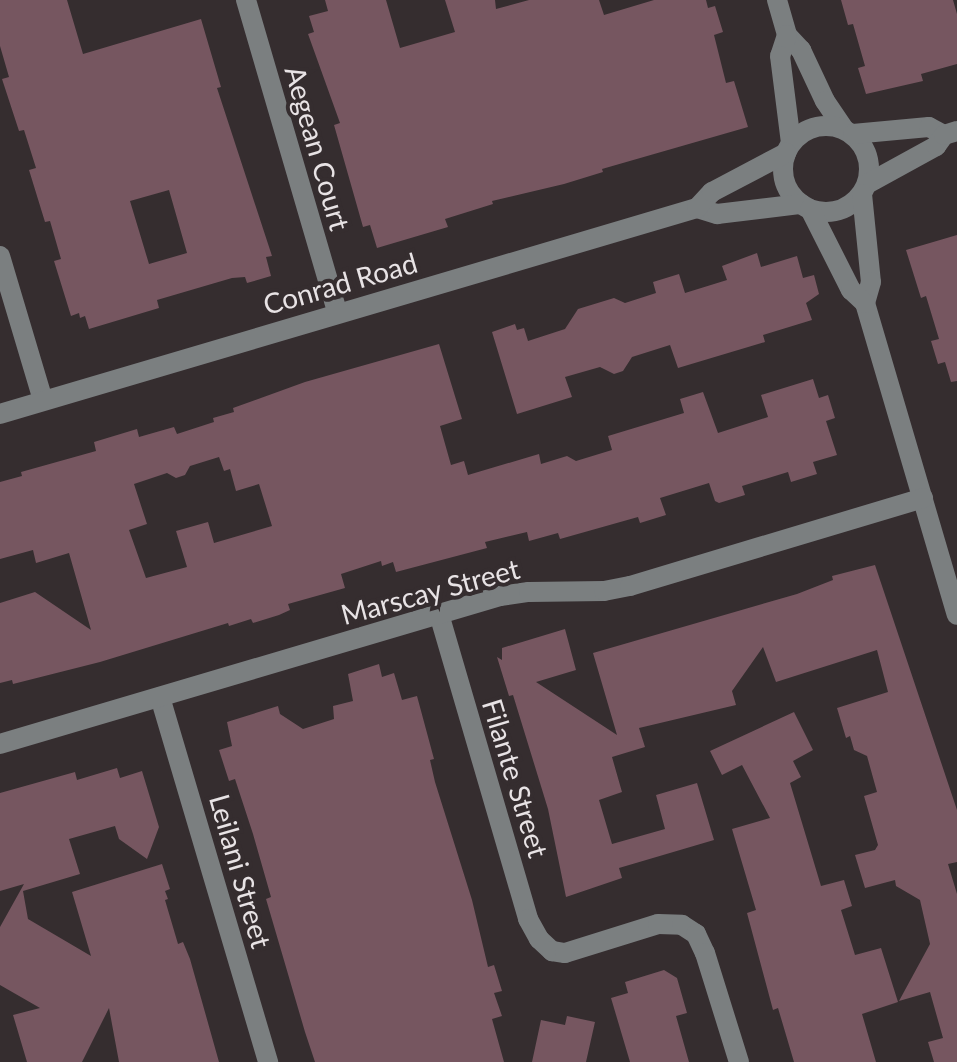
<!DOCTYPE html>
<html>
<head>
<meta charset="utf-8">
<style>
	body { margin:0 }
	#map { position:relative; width:957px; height:1062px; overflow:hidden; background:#352d2f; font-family:Lato,sans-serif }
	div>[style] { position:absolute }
	.building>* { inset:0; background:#765660 }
	.minor>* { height:20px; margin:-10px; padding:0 10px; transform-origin:10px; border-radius:10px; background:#7b7f80 }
	.minor>.ring { margin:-10px; padding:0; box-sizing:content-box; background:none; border:20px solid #7b7f80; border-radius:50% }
	span { translate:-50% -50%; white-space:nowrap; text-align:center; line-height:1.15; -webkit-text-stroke:8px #352d2f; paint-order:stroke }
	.street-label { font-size:28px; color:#e8e3e5 }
</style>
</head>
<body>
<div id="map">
	<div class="building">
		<i style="clip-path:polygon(evenodd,0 0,67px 0,83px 54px,201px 19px,221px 87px,217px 88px,272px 256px,266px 257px,271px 276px,247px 283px,245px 277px,232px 278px,157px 300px,159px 308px,89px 329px,85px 316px,80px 318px,79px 313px,71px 316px,54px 261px,61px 259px,50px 221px,45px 222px,29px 170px,36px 168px,24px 130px,19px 131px,2px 79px,9px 77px,0 46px,0 0,169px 190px,187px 253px,149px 264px,130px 201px,169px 190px)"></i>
		<i style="clip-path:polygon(325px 0,386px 0,400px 48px,455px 32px,445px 0,495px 0,496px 9px,529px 0,599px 0,604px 15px,654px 0,706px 0,708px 8px,715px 6px,723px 32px,714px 35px,726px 83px,734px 81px,748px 127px,602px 169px,603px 172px,564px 184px,492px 201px,493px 204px,445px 219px,448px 227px,377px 248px,370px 225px,363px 227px,334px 125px,340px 123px,308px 34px,314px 32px,309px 16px,328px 11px)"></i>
		<i style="clip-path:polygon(841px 0,953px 0,957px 14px,957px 64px,921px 74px,923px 81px,866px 94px,858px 68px,865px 66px,853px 24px,848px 25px)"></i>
		<i style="clip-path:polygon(957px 235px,957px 381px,951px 382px,945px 362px,938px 364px,931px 341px,939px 339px,926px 296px,921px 298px,906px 250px)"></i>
		<i style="clip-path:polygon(757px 253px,761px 267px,797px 256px,803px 278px,814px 275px,819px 294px,806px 303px,812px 320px,763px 335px,765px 342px,678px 368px,670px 345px,632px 357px,623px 371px,614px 374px,600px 367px,565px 377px,572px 397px,517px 414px,492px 332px,515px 324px,517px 330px,524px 328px,528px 341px,565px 329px,578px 309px,614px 298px,625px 303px,656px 293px,653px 282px,679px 274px,685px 293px,727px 280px,722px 266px)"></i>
		<i style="clip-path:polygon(evenodd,439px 344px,462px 419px,440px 426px,451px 465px,464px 461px,468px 475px,539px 454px,541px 464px,567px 456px,576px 461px,612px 450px,608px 436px,684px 413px,680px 399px,703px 392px,718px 433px,768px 417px,761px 395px,813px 379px,819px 398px,828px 395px,835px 418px,826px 421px,837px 455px,813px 462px,817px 474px,791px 482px,788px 472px,742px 486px,745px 495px,719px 503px,715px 501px,709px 483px,660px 498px,666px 515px,640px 523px,638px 517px,560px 539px,558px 533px,529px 541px,527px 532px,485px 542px,487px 548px,396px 572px,393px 562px,382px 566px,381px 561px,341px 574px,345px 588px,288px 604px,290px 610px,279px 615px,253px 623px,251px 619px,229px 626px,228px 623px,100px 662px,13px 684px,12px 680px,0 683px,0 603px,35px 592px,91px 630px,69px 553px,36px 563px,33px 550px,0 559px,0 482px,22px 476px,21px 472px,96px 451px,94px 442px,137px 429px,139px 437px,174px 427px,177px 434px,214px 422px,213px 418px,234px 412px,233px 408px,305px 382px,439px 344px,219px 457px,224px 471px,230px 469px,236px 491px,259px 484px,272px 526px,214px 543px,208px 522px,176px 531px,187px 567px,146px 578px,129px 530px,147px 524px,134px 484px,167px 473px,176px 478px,185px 475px,190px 466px,219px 457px)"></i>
		<i style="clip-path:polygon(875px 565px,957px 810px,957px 862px,948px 864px,957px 894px,957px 1062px,934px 1062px,928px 1042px,943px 1038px,930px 992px,899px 1001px,930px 944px,920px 900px,896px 886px,895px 880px,865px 888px,855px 855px,875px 850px,878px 845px,864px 796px,877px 792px,867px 756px,854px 750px,850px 736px,846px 738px,837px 708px,888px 692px,877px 650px,776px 682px,763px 647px,732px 691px,736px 705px,639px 728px,645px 747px,612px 757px,622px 792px,599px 800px,612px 844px,665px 829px,656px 795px,697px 783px,714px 840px,619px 868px,622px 878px,566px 897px,548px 809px,513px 695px,509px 696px,497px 657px,502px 660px,502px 648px,565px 629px,576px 670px,536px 682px,617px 735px,593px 653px,797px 594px,833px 580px,832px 576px)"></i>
		<i style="clip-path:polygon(379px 664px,382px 677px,394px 673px,402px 700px,417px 696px,434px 759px,430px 760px,435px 782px,472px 900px,488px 967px,494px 965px,502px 991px,494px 993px,502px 1016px,492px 1019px,504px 1062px,315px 1062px,305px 1032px,266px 899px,271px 897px,253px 834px,235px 779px,229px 781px,219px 750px,232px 746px,227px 722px,278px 706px,280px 714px,303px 729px,334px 719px,333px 706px,353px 701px,348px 674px)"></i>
		<i style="clip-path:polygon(794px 712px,813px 750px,793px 761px,801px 777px,790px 783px,821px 886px,844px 880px,852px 906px,841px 910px,855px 955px,881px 948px,898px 1002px,862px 1014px,876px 1062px,794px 1062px,778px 1008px,773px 1010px,747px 913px,756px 910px,732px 829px,770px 818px,742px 765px,722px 775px,710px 751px)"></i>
		<i style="clip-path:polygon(117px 768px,120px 778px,142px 771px,159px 827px,147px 859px,119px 839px,115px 826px,69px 839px,80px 874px,23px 891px,28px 919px,91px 956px,72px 892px,162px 864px,170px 889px,165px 891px,168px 899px,165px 900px,178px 944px,183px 942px,190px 959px,219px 1062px,119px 1062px,109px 1008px,82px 1062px,27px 1062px,13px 1015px,40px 1008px,0 985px,0 927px,24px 884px,0 891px,0 793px,75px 772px,77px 780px)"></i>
		<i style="clip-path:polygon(664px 970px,677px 978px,687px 1013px,676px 1016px,689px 1062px,630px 1062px,611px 998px,628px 993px,625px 982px)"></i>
		<i style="clip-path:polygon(567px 1016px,595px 1022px,586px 1062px,532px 1062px,541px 1020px,565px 1025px)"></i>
	</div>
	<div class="minor">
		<i style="left:246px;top:0;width:325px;rotate:73.7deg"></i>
		<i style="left:777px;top:0;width:36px;rotate:74deg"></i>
		<i style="left:787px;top:35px;width:21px;rotate:47deg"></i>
		<i style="left:801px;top:50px;width:56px;rotate:64.8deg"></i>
		<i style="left:825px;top:101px;width:34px;rotate:56deg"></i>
		<i style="left:787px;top:35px;width:22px;rotate:108deg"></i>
		<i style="left:780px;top:56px;width:88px;rotate:82.8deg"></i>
		<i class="ring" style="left:783px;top:126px;width:66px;height:66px"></i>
		<i style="left:853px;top:134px;width:76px;rotate:-5.3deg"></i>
		<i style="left:929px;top:127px;width:17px;rotate:28deg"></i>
		<i style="left:867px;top:184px;width:79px;rotate:-28.8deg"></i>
		<i style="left:936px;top:146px;width:14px;rotate:-54deg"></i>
		<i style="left:944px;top:135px;width:14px;rotate:-17deg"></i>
		<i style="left:862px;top:194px;width:88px;rotate:84.2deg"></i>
		<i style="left:871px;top:282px;width:22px;rotate:106deg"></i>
		<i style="left:865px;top:303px;width:325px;rotate:73.6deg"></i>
		<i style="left:697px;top:208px;width:21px;rotate:17deg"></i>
		<i style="left:717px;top:214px;width:85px;rotate:-6.8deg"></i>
		<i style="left:810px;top:209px;width:91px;rotate:63.2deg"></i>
		<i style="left:851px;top:290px;width:19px;rotate:43deg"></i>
		<i style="left:0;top:256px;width:150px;rotate:73.4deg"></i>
		<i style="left:0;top:414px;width:727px;rotate:-16.47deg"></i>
		<i style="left:697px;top:208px;width:22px;rotate:-47deg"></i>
		<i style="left:712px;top:192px;width:84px;rotate:-27.8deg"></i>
		<i style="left:439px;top:614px;width:318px;rotate:73.7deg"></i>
		<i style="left:528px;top:919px;width:23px;rotate:61deg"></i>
		<i style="left:539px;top:939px;width:18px;rotate:43deg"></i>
		<i style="left:552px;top:951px;width:13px;rotate:9deg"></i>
		<i style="left:565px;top:953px;width:97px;rotate:-17.3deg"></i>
		<i style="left:658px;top:924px;width:24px;rotate:2deg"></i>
		<i style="left:682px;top:925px;width:17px;rotate:33deg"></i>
		<i style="left:696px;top:934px;width:21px;rotate:65deg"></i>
		<i style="left:705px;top:953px;width:114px;rotate:72.7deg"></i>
		<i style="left:160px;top:697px;width:381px;rotate:73.5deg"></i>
		<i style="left:0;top:744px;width:521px;rotate:-16.49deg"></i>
		<i style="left:500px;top:596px;width:29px;rotate:-8deg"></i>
		<i style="left:529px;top:592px;width:75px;rotate:-0.8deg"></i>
		<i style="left:604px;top:591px;width:26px;rotate:-11deg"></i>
		<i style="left:630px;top:586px;width:306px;rotate:-16.7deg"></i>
	</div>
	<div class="street-label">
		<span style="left:318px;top:148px;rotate:74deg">Aegean Court</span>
		<span style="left:340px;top:283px;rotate:-16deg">Conrad Road</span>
		<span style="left:430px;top:591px;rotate:-15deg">Marscay Street</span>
		<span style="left:516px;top:778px;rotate:73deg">Filante Street</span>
		<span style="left:241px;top:871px;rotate:74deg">Leilani Street</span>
	</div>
</div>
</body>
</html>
